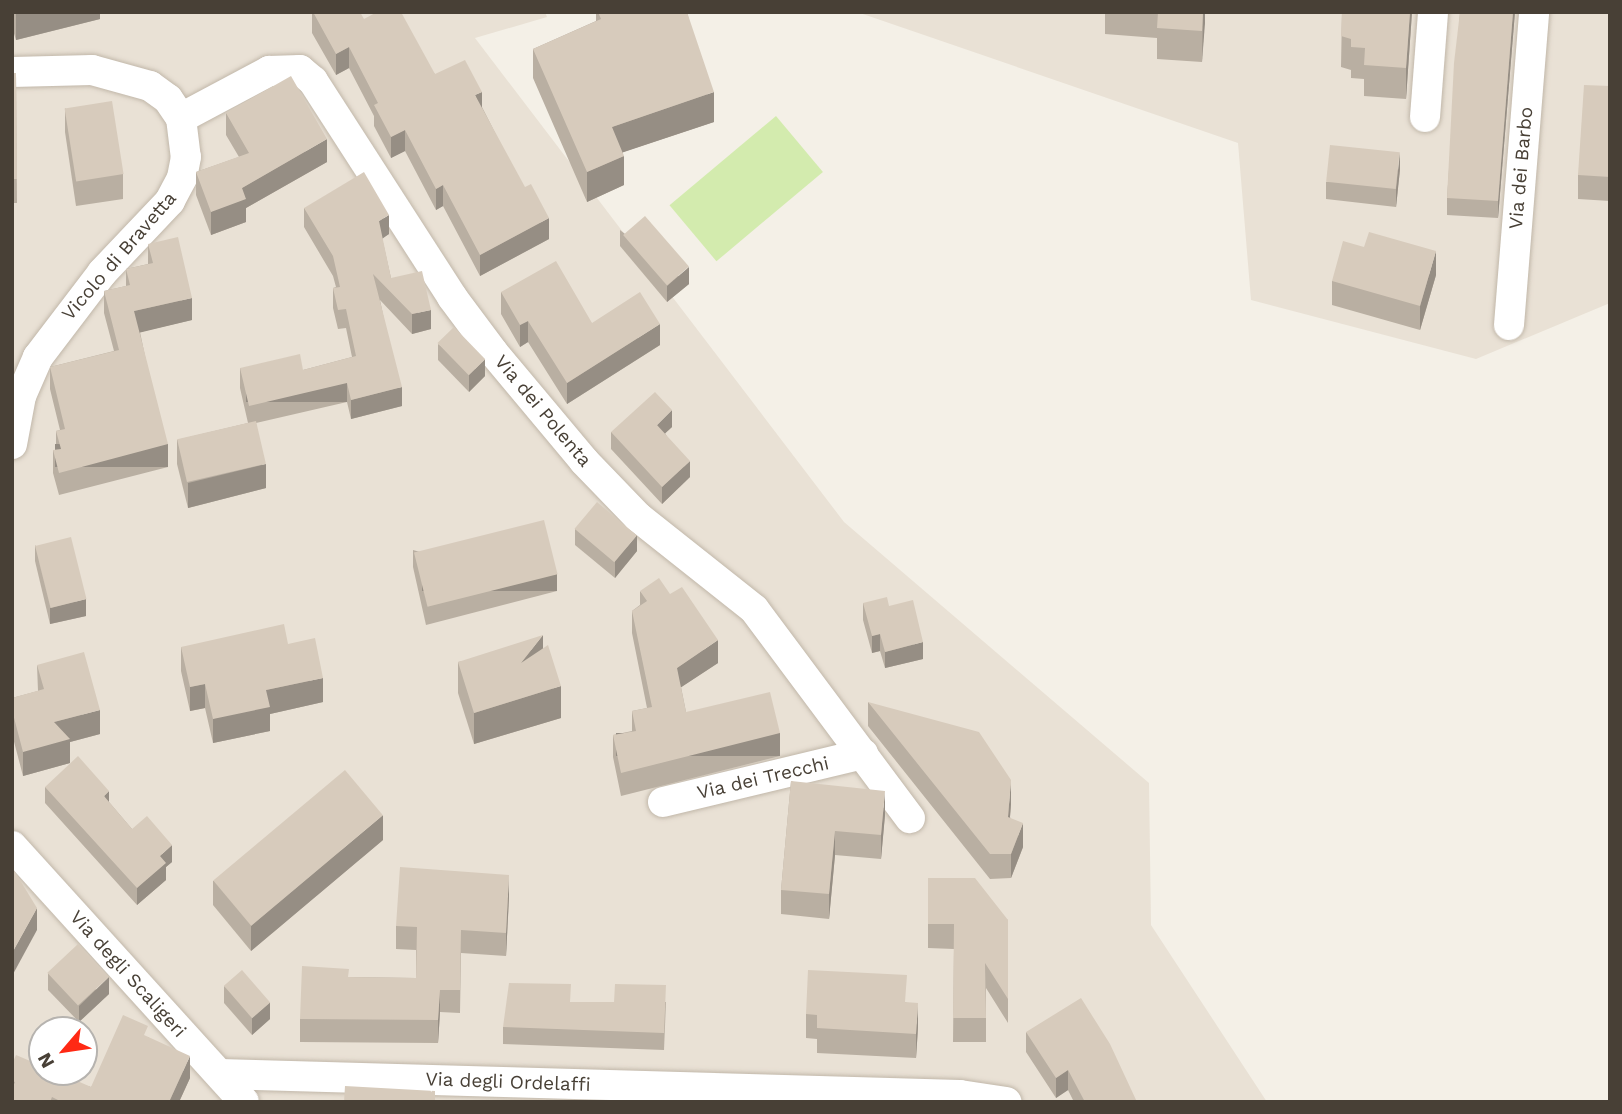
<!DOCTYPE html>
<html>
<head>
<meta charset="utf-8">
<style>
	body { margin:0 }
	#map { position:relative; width:1622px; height:1114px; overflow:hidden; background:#f4f0e7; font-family:"Work Sans",sans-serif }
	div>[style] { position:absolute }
	.residential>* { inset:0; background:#e9e1d5 }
	.green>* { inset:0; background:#d3ebae; transform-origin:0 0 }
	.roads { filter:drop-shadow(0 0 2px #c1b7a9) drop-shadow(0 0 2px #c1b7a9) }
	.minor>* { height:30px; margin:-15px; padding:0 15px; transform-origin:15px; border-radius:15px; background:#fff }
	.wall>* { inset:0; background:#b9afa2 }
	.shaded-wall>* { inset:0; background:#968e84; transform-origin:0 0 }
	.building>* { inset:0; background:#d7cbbc; transform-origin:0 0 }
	span { translate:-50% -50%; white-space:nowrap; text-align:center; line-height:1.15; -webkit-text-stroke:5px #fff; paint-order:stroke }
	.street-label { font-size:19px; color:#484036 }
	.frame { position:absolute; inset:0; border:14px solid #484036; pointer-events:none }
	.north { position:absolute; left:28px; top:1016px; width:70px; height:70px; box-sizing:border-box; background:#fff; border:2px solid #b6b3af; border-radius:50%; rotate:241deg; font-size:19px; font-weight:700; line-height:28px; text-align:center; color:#484036 }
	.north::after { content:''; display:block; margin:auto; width:24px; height:32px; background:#ff2914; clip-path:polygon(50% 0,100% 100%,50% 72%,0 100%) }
</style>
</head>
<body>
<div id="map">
	<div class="residential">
		<i style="clip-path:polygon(evenodd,12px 12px,545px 12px,547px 17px,475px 38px,844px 522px,1149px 783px,1151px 925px,1267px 1102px,12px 1102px,12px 12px,42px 1030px,84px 1030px,84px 1072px,42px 1072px,42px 1030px)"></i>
		<i style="clip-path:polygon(857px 12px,1610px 12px,1610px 303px,1476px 359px,1251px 300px,1238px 143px)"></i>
	</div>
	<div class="green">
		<i style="left:776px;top:116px;width:73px;height:139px;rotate:50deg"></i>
	</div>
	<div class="roads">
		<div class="minor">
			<i style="left:12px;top:72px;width:80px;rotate:-1.4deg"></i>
			<i style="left:92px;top:70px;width:60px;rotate:15.4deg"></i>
			<i style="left:150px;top:86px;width:22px;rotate:36deg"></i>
			<i style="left:168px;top:99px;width:23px;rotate:56deg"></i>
			<i style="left:181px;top:118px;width:39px;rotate:83deg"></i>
			<i style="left:186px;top:157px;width:21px;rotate:101deg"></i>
			<i style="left:182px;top:178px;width:26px;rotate:118deg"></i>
			<i style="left:170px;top:201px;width:99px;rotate:133.4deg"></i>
			<i style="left:102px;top:273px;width:106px;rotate:127.3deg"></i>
			<i style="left:38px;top:357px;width:43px;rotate:113.6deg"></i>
			<i style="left:21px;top:396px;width:49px;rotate:100.6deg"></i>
			<i style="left:1425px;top:117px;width:105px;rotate:-85.6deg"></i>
			<i style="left:181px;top:118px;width:100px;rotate:-28.1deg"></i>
			<i style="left:269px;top:71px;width:31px;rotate:-2deg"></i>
			<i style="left:300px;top:70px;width:17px;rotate:40deg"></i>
			<i style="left:313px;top:81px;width:257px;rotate:57.2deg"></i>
			<i style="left:452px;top:297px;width:69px;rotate:53.3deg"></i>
			<i style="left:493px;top:352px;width:142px;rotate:50.1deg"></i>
			<i style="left:584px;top:461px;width:78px;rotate:46deg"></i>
			<i style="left:638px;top:517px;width:148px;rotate:38.4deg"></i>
			<i style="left:754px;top:609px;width:261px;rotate:53.3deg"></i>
			<i style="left:1509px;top:325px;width:314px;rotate:-85.4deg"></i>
			<i style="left:663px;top:802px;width:206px;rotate:-13.5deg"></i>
			<i style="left:12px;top:846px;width:345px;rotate:47.8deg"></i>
			<i style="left:220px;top:1074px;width:740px;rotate:1.63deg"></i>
			<i style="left:960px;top:1095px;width:47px;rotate:8.7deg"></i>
		</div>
	</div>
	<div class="wall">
		<i style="clip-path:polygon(12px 12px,100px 12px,100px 19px,16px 40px,12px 27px)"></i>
		<i style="clip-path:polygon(312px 12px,364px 19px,435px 74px,482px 107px,549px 239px,480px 276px,443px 206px,436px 210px,405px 151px,391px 158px,374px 126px,374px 116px,349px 68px,336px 75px,312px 33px)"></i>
		<i style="clip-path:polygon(596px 12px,687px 12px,714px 122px,623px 152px,624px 185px,587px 202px,533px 78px,533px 49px,596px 21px)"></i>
		<i style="clip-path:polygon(1105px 12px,1205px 12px,1202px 62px,1157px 59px,1157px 38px,1105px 34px)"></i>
		<i style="clip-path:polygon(1342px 12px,1412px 12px,1406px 99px,1364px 96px,1364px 79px,1351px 78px,1351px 70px,1341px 67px)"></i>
		<i style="clip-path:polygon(1460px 12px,1515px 12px,1498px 218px,1447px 215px,1447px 198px)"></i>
		<i style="clip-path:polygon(12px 73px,16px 73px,17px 203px,12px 203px)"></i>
		<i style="clip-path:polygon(1610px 86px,1610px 201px,1578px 199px,1578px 175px)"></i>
		<i style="clip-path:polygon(65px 108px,123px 174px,123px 199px,76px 206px,65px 132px)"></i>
		<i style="clip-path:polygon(226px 113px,327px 162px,246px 208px,246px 222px,211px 235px,196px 195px,196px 172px,239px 157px,226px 135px)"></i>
		<i style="clip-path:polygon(1400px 169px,1396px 207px,1326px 199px,1326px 182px)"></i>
		<i style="clip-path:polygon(304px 208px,389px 234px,382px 238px,391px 278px,431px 329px,412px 334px,380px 300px,402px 406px,351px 419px,347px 402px,256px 423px,266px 488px,188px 508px,177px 464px,177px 440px,248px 423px,240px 388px,240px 368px,303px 370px,352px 357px,346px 328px,338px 329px,333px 308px,333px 288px,336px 287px,333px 276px,304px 227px)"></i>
		<i style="clip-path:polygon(620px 230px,689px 284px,667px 302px,620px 246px)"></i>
		<i style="clip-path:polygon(148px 244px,192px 320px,140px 332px,168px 467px,59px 495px,53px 473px,53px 450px,56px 450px,56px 431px,60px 430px,50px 389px,50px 367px,114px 351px,104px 313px,104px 291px,126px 286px,126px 269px,148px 264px)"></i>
		<i style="clip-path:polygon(1436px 275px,1420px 330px,1332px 305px,1332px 281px)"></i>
		<i style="clip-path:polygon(501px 292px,592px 323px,660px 345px,567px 404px,528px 342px,520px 347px,501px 314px)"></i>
		<i style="clip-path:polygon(438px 344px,485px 376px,469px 392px,438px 360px)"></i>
		<i style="clip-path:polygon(672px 427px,665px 433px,690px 477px,662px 504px,611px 449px,611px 432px)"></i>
		<i style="clip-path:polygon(575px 529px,637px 551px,615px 578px,575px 545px)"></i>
		<i style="clip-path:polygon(35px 545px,86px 616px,50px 624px,35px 561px)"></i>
		<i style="clip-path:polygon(413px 550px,557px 591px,426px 625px,413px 567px)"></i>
		<i style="clip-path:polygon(640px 591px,718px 663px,681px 687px,686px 712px,780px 756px,621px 796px,613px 757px,613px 735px,632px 731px,632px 711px,647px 708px,632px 633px,632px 611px,640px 605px)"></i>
		<i style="clip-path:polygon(863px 603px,889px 606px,923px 659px,885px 668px,880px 651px,872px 653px,863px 620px)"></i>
		<i style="clip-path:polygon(288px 644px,323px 702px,270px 714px,270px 731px,213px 743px,205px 708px,190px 711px,181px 671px,181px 647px)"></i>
		<i style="clip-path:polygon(543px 648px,561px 718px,474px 744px,458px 693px,458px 662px)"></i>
		<i style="clip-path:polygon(37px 665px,100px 734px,70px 742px,70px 763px,23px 776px,12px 734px,12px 698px,38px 691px)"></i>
		<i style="clip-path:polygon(868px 702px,1011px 804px,1010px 817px,1023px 847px,1011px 878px,990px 879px,868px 726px)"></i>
		<i style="clip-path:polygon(791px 781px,885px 815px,881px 859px,835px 855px,829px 919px,781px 914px,781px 890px)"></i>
		<i style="clip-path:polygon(45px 787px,109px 802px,132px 829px,172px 862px,166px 867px,166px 880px,137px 905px,45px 803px)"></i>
		<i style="clip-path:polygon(383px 840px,251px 951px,213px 905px,213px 881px)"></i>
		<i style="clip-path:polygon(928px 878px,1008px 920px,1008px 1023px,986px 988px,986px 1042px,953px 1042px,954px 949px,928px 948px)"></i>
		<i style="clip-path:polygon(509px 897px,506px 956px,461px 953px,460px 1013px,440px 1012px,438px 1043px,300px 1042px,300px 1019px,349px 977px,416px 978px,416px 950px,396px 949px,396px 926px)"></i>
		<i style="clip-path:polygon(48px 973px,109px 994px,79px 1022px,48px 990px)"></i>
		<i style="clip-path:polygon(224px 986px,270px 1019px,252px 1035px,224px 1003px)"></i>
		<i style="clip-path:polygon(571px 1002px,666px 1002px,664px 1050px,503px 1044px,503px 1027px)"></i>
		<i style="clip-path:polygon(906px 1002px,918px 1027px,916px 1058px,817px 1053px,817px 1039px,806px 1038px,806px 1014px)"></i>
		<i style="clip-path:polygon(1026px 1032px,1137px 1102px,1074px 1102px,1068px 1090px,1056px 1098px,1026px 1052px)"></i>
		<i style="clip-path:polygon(148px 1037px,190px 1078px,179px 1102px,12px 1102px,12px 1064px,91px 1087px)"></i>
	</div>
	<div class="shaded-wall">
		<i style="clip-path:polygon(16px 12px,100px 12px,100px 19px,16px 40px)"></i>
		<i style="clip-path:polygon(1203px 12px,1205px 12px,1205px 23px,1202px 62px)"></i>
		<i style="clip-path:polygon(1410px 12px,1412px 12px,1406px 99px,1406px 68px)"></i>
		<i style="clip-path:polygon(1513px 12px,1515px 12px,1498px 218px,1498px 201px)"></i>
		<i style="clip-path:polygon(349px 47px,349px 68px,336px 75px,336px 54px)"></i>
		<i style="clip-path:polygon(482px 92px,482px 113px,475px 95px)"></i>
		<i style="clip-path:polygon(714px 92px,714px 122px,612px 156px,612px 127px)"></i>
		<i style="clip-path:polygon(405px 130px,405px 151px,391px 158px,391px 137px)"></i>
		<i style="clip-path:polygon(327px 139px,327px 162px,246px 208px,246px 222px,211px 235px,211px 212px,242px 188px)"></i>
		<i style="clip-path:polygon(1400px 152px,1400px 169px,1396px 207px,1396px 190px)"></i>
		<i style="clip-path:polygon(624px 156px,624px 185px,587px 202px,587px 172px)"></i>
		<i style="clip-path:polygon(443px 185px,443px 206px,436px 210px,436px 189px)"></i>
		<i style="clip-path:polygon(389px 215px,389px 234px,379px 241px,379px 221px)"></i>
		<i style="clip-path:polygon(549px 218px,549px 239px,480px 276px,480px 255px)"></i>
		<i style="clip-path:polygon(1436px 251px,1436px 275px,1420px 330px,1420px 306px)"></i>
		<i style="clip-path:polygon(689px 267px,689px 284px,667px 302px,667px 286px)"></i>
		<i style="clip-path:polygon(192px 298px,192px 320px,134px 334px,134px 311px)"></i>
		<i style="clip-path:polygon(431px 310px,431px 329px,412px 334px,412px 314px)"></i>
		<i style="clip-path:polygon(528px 321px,528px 342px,520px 347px,520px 325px)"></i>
		<i style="clip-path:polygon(660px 324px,660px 345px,567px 404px,567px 383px)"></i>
		<i style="clip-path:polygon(485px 359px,485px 376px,469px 392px,469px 375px)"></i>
		<i style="left:347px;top:383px;width:19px;height:101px;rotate:90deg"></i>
		<i style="clip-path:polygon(402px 387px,402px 406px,351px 419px,351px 400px)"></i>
		<i style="clip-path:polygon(672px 410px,672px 427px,657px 441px,657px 425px)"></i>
		<i style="left:168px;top:444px;width:23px;height:113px;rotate:90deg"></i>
		<i style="clip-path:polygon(690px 461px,690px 477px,662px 504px,662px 487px)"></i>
		<i style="clip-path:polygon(266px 464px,266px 488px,188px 508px,188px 483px)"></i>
		<i style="clip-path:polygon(637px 535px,637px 551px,615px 578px,615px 561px)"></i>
		<i style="left:557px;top:574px;width:17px;height:135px;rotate:90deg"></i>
		<i style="clip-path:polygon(86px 599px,86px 616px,50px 624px,50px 608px)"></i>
		<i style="clip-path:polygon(880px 634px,880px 651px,872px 653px,872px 636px)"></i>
		<i style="clip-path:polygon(543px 635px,543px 667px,521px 663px)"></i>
		<i style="clip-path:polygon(718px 640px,718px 663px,677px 690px,677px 668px)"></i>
		<i style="clip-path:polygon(923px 642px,923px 659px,885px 668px,885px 652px)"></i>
		<i style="clip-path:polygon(323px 678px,323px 702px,270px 714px,270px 731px,213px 743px,213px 719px,266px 690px)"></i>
		<i style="clip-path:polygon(205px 684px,205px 708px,190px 711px,190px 687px)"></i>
		<i style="clip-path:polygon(561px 686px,561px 718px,474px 744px,474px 713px)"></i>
		<i style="clip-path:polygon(100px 710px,100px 734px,70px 742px,70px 763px,23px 776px,23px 752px,54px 722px)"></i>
		<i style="left:780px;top:733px;width:23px;height:164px;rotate:90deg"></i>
		<i style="clip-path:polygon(1011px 780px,1011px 804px,1008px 841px,1008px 817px)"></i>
		<i style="clip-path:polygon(109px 791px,109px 808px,104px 796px)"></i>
		<i style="clip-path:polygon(885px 791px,885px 815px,881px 859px,881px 835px)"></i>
		<i style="clip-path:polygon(383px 815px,383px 840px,251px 951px,251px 926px)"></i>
		<i style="clip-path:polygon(1023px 823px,1023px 847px,1011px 878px,1011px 854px)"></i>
		<i style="clip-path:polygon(835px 831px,835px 855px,829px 919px,829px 894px)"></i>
		<i style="clip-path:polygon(172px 845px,172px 862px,166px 867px,166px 880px,137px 905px,137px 888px,160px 856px)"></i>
		<i style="clip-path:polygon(509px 875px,509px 897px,506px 956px,506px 933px)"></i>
		<i style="clip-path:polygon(37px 908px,37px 930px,12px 976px,12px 953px)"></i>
		<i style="clip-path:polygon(109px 977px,109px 994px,79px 1022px,79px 1006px)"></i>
		<i style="clip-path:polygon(440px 990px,440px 1012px,438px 1043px,438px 1020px)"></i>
		<i style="clip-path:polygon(270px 1002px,270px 1019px,252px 1035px,252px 1018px)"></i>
		<i style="clip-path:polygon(918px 1003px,918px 1027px,916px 1058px,916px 1034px)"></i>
		<i style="clip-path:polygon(190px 1056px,190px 1078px,179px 1102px,169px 1102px)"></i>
		<i style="clip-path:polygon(1068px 1070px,1068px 1090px,1056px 1098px,1056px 1078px)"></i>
	</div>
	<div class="building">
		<i style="clip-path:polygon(313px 12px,360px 12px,364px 19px,377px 12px,401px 12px,435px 74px,465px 60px,482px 92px,475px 95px,525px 187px,531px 184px,549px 218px,480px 255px,443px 185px,436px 189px,405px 130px,391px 137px,374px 105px,378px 103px,349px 47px,336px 54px)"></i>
		<i style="clip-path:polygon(598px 12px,687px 12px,714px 92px,612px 127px,624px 156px,587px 172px,533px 49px,601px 19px)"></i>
		<i style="clip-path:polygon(1158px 12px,1203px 12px,1202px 31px,1157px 28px)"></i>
		<i style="clip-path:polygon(1342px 12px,1410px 12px,1406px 68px,1364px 65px,1365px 48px,1351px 47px,1351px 39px,1341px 36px)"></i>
		<i style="clip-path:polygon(1460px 12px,1513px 12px,1498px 201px,1447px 198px,1454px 63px)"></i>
		<i style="clip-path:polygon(12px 73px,16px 73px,17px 179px,12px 179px)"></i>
		<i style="clip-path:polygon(291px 76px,327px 139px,242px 188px,246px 199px,211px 212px,196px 172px,249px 153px,226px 113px)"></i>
		<i style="clip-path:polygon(1584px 85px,1610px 86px,1610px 177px,1578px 175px)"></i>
		<i style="left:112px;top:101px;width:74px;height:48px;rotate:81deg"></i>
		<i style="left:1330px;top:145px;width:70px;height:37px;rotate:6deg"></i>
		<i style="clip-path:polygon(364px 172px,389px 215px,379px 221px,391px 278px,422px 271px,431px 310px,412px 314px,373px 274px,402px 387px,351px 400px,347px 383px,249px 406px,240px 368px,300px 354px,303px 370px,356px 356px,346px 309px,338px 310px,333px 288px,340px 287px,333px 256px,304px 208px)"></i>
		<i style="left:645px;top:216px;width:67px;height:29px;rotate:49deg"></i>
		<i style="clip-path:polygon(1369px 232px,1436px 251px,1420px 306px,1332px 281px,1343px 241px,1364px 247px)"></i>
		<i style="clip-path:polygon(178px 237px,192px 298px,134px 311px,168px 444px,59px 473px,53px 450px,61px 449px,56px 431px,65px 429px,50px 367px,119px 350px,104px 291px,130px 285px,126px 269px,153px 263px,148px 244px)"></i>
		<i style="clip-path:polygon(556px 261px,592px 323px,640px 292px,660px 324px,567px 383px,528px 321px,520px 325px,501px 292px)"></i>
		<i style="left:454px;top:327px;width:45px;height:23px;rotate:46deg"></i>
		<i style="clip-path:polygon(655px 392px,672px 410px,657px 425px,690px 461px,662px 487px,611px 432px)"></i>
		<i style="left:256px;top:421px;width:44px;height:81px;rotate:77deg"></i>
		<i style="left:597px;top:502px;width:52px;height:35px;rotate:40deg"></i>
		<i style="left:544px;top:520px;width:56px;height:134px;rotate:76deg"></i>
		<i style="left:71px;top:537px;width:64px;height:37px;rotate:76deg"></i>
		<i style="clip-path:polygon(659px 578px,670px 594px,682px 587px,718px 640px,677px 668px,686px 712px,770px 692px,780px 733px,621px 773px,613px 735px,636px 731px,632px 711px,652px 707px,632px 611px,647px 601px,640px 591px)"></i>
		<i style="clip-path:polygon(887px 597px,889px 606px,913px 600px,923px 642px,885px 652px,880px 634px,872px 636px,863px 603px)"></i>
		<i style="clip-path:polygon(284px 624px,288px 644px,315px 638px,323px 678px,266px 690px,270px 707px,213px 719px,205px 684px,190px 687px,181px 647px)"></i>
		<i style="clip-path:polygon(543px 635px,521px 663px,548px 645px,561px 686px,474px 713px,458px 662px)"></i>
		<i style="clip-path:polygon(84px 652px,100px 710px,54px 722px,70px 739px,23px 752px,12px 710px,12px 698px,44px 689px,37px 665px)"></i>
		<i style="clip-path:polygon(868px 702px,979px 732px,1011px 780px,1008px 817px,1023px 823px,1011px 854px,990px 854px)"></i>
		<i style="clip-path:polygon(78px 756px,109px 791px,104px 796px,132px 829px,147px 816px,172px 845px,160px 856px,166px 863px,137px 888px,45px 787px)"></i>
		<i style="left:345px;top:770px;width:59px;height:172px;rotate:50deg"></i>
		<i style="clip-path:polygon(791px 781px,885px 791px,881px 835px,835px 831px,829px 894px,781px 890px)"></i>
		<i style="clip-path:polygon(12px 867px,37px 908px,12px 953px)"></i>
		<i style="clip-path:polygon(400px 867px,509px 875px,506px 933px,461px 930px,460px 990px,440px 990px,438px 1020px,300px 1019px,302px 966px,349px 969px,348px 977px,416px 978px,417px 927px,396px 926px)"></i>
		<i style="clip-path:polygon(928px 878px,975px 878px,1008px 920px,1008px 999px,985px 963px,986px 1018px,953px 1018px,954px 924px,928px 924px)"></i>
		<i style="left:78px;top:944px;width:45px;height:42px;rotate:47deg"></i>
		<i style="left:242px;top:970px;width:43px;height:24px;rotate:49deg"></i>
		<i style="clip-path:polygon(808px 970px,907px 975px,905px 1002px,918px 1003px,916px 1034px,817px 1028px,817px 1015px,806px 1014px)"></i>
		<i style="clip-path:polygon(509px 983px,571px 984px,570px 1002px,614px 1002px,615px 984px,666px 985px,664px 1033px,503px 1027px)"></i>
		<i style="clip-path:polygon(1081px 998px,1110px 1044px,1137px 1102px,1085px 1102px,1068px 1070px,1056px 1078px,1026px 1032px)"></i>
		<i style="clip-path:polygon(123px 1015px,148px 1026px,144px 1035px,190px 1056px,169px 1102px,62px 1102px,52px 1097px,50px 1102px,12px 1102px,12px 1089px,15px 1082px,12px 1081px,12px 1064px,16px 1055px,42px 1066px,42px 1072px,57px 1072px,91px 1087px)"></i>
		<i style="clip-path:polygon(345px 1086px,435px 1091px,435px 1102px,344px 1102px)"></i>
		<i style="clip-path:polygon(546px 1099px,547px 1102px,475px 1102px,475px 1100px)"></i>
	</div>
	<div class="street-label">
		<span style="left:1521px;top:168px;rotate:-85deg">Via dei Barbo</span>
		<span style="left:119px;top:256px;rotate:-49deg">Vicolo di Bravetta</span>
		<span style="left:543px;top:411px;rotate:50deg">Via dei Polenta</span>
		<span style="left:763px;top:778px;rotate:-13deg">Via dei Trecchi</span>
		<span style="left:128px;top:974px;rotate:48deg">Via degli Scaligeri</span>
		<span style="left:508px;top:1082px;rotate:2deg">Via degli Ordelaffi</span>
	</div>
	<div class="frame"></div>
	<div class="north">N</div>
</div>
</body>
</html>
